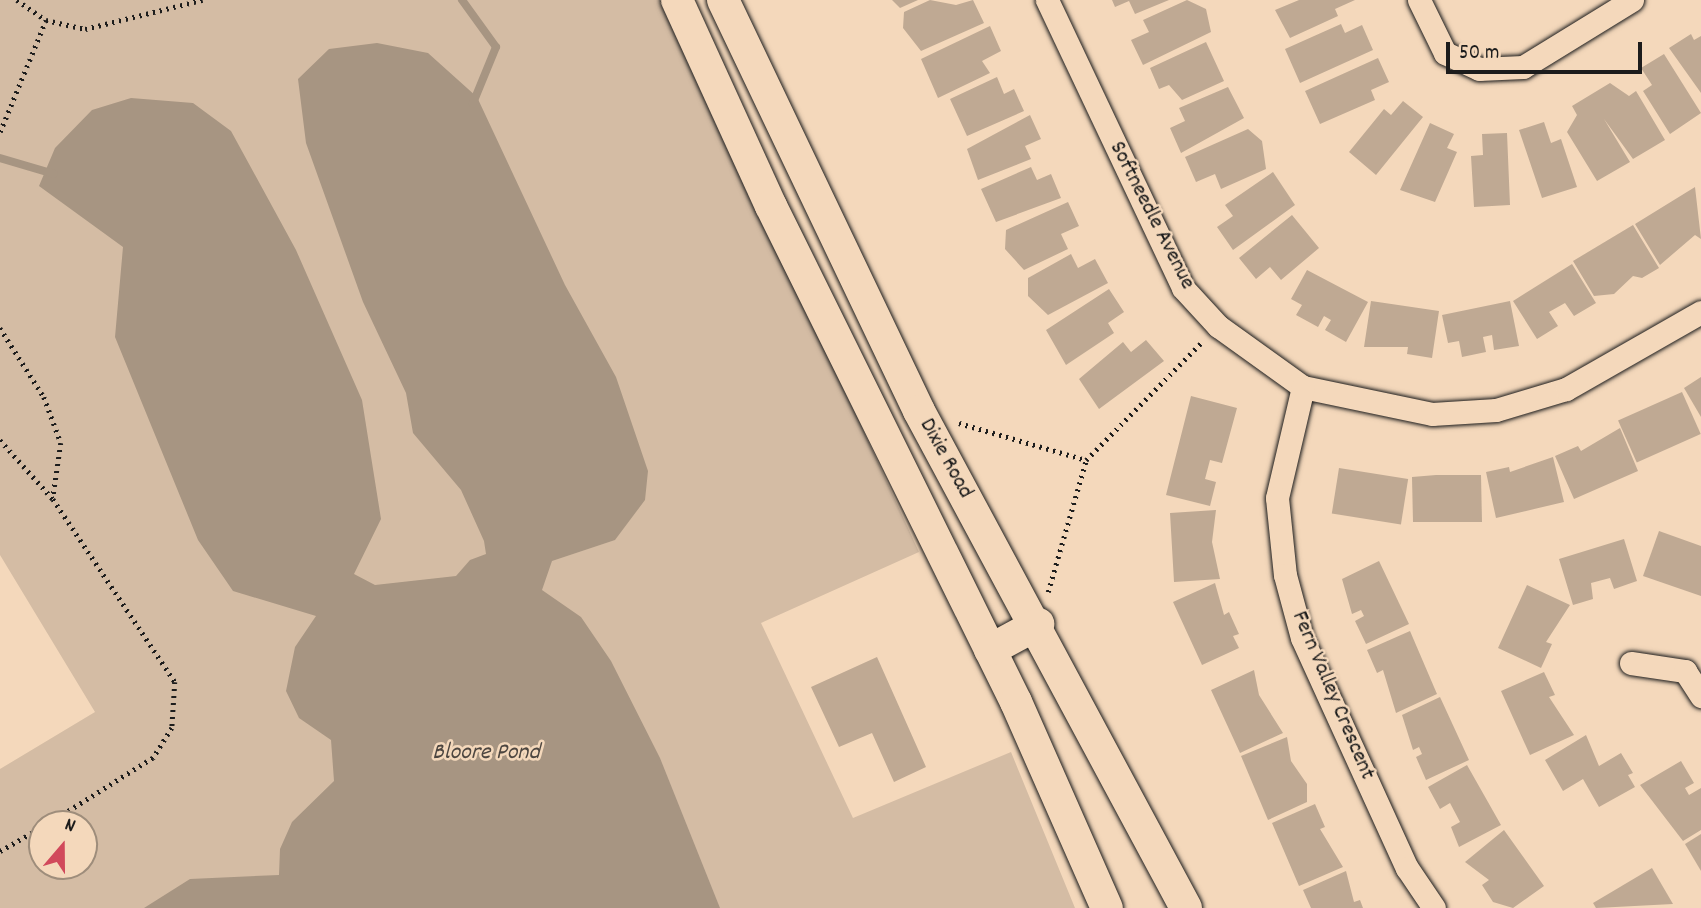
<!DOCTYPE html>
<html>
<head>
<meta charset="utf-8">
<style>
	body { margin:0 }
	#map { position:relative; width:1701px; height:908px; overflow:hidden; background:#f4d8bb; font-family:Dekko,sans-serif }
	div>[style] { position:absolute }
	.green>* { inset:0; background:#d4bca4 }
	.water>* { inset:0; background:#a79582 }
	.stream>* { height:8px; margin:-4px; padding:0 4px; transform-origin:4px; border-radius:4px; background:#a79582 }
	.building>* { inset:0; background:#bfa993; transform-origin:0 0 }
	.path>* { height:4.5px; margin-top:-2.25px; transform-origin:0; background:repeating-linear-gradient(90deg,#1c1c1c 0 2px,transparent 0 7px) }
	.roads { filter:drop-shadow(0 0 2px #1c1c1c) drop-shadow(0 0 2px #1c1c1c) }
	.minor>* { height:23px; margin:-11.5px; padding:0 11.5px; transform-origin:11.5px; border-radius:11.5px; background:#f4d8bb }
	.secondary>* { height:32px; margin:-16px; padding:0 16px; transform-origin:16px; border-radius:16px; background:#f4d8bb }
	span { translate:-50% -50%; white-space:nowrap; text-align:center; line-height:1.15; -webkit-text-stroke:5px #f4d8bb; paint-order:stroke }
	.street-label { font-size:23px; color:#1c1c1c }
	.water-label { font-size:24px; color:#4d4640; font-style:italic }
	.north { position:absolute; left:28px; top:810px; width:70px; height:70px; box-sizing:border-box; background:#f4d8bb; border:2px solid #9e8d7b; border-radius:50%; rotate:20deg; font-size:19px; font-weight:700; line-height:28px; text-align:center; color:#1c1c1c }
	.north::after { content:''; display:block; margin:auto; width:24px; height:32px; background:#d1495b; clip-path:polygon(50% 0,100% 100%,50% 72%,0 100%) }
	.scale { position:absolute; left:1446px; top:42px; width:196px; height:32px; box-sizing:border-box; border:4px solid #1c1c1c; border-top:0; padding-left:9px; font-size:21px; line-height:24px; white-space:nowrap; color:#1c1c1c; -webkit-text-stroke:5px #f4d8bb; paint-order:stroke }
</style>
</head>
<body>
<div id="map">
	<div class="green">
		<i style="clip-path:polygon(evenodd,0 0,666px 0,919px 552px,761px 623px,853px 818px,1011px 752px,1075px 908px,0 908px,0 769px,95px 712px,0 555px,0 0,42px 824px,84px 824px,84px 866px,42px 866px,42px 824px)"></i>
	</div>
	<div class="water">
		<i style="clip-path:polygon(377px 43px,428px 53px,477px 97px,565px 285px,616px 377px,648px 471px,645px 500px,615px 540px,552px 561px,542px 590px,581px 617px,611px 661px,660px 758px,720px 908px,144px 908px,190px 879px,279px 875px,280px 849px,292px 822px,334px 781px,331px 740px,299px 718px,286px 691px,295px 647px,316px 616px,233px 591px,198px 540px,115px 337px,123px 247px,39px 186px,55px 148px,92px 110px,131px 98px,193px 103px,231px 131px,296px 250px,362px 400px,381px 519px,354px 574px,375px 585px,456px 576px,470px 560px,486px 554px,484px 541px,461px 490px,413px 433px,406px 393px,363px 302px,306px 143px,298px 79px,329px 49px)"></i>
	</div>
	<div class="stream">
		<i style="left:462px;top:0;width:58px;rotate:54.1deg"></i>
		<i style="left:496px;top:47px;width:61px;rotate:112.3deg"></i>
		<i style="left:0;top:158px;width:56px;rotate:16.5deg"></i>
	</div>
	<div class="building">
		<i style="clip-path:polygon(892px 0,918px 0,900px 8px)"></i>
		<i style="clip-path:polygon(930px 0,956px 5px,973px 0,984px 23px,921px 51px,903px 28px,904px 12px)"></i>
		<i style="clip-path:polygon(1112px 0,1169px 0,1135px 14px,1129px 1px,1115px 7px)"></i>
		<i style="clip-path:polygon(1187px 0,1206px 9px,1211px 32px,1143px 65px,1131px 40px,1149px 32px,1143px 20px)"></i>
		<i style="clip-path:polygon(1299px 0,1355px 0,1335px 9px,1338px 16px,1290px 38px,1275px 10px)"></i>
		<i style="clip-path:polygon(1341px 24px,1345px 33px,1362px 25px,1373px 50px,1300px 83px,1285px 49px)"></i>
		<i style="clip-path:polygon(990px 26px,1001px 51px,982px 61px,990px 73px,938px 98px,921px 59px)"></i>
		<i style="clip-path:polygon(1691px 34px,1694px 40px,1701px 36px,1701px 93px,1669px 48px)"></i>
		<i style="clip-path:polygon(1206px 42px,1224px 81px,1182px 100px,1169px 85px,1159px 89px,1150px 68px)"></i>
		<i style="clip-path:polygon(1664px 54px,1701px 113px,1670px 134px,1643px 91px,1652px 85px,1641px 68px)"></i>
		<i style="clip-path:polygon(1378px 58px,1389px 82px,1371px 90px,1375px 100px,1320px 124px,1305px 91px)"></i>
		<i style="clip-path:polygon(997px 77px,1004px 94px,1014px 89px,1024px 111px,967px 136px,950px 99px)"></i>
		<i style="clip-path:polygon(1610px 83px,1629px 96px,1636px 91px,1665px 140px,1633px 159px,1604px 119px,1630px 162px,1597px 181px,1567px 132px,1577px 115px,1572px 106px)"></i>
		<i style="clip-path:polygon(1228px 87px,1244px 118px,1181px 153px,1170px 128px,1185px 121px,1179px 108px)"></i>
		<i style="clip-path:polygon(1403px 101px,1423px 117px,1376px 175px,1349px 152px,1384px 109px,1391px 115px)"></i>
		<i style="clip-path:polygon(1030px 115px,1041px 139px,1025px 146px,1031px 159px,978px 180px,967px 149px)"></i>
		<i style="clip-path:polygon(1544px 122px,1551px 143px,1561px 139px,1577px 187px,1542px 198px,1519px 130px)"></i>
		<i style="clip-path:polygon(1430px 123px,1454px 134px,1447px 148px,1457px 152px,1435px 202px,1400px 190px)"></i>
		<i style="clip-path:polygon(1248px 129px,1262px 141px,1266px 169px,1221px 189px,1215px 174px,1196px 182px,1185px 157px)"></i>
		<i style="clip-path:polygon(1507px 133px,1510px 205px,1474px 207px,1471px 156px,1483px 155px,1482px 134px)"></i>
		<i style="clip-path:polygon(1031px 167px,1037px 180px,1051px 174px,1061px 198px,996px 222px,981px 189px)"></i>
		<i style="clip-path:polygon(1273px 172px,1295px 205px,1233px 250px,1217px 227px,1233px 216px,1225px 205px)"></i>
		<i style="clip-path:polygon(1695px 187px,1701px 239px,1695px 235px,1660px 265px,1635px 224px)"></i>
		<i style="clip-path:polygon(1068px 202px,1079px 226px,1061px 234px,1068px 249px,1024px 270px,1005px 249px,1006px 230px)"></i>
		<i style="clip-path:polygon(1292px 215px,1319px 248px,1281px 280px,1270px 267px,1256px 279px,1239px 258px)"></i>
		<i style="clip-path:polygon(1633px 225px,1659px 268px,1642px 278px,1633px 276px,1614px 294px,1594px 296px,1573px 261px)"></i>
		<i style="clip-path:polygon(1071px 254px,1078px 268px,1095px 259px,1108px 283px,1048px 315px,1028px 296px,1028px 278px)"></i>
		<i style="clip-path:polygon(1572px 264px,1596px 303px,1574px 316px,1565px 303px,1549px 312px,1558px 326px,1537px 339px,1513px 301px)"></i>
		<i style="clip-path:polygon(1307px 270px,1368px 302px,1346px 342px,1325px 330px,1331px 320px,1324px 316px,1318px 327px,1296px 315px,1302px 305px,1291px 299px)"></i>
		<i style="clip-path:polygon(1109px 289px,1124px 312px,1108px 323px,1114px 333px,1066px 365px,1046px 330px)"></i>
		<i style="clip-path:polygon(1371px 301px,1439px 311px,1432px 358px,1407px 354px,1408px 347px,1364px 347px)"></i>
		<i style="clip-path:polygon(1510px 301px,1519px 346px,1494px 350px,1492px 335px,1483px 337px,1486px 352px,1462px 357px,1459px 341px,1448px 343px,1442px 315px)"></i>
		<i style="clip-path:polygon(1146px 340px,1164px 361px,1099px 409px,1079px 379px,1123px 342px,1131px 352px)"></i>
		<i style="clip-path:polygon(1701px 377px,1701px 417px,1684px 388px)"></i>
		<i style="left:1682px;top:392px;width:46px;height:70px;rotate:66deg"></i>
		<i style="clip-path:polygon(1191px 396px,1237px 408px,1222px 463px,1210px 460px,1205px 479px,1216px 482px,1210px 506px,1166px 495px)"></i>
		<i style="clip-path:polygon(1620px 428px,1638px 471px,1574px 499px,1555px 456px,1578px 446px,1581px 451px)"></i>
		<i style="clip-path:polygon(1553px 457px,1564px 502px,1496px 518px,1486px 472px,1509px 467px,1510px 472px)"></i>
		<i style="left:1339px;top:468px;width:70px;height:46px;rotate:9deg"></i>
		<i style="clip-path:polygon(1436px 475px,1481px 475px,1482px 522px,1413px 522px,1412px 477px)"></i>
		<i style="clip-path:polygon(1216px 510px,1212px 542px,1220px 579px,1174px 582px,1170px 513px)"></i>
		<i style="clip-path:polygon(1659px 531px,1701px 546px,1701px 596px,1643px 576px)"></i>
		<i style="clip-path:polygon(1624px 539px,1637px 581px,1614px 589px,1610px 578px,1591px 583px,1593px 599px,1573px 605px,1559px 559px)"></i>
		<i style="clip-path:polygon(1379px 561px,1409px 624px,1366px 644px,1355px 621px,1364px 616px,1361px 610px,1352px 614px,1342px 579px)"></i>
		<i style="clip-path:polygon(1215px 583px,1224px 615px,1229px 612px,1239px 634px,1233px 636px,1239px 648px,1202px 665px,1173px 602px)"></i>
		<i style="clip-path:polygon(1527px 585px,1570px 605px,1546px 642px,1552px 644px,1541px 668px,1498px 648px)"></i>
		<i style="clip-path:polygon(1410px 631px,1437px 694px,1396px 713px,1383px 670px,1377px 673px,1367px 650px)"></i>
		<i style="clip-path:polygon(877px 657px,926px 767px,894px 782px,872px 733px,839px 747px,811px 687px)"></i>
		<i style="clip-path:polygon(1254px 670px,1259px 695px,1283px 733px,1240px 753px,1211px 690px)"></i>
		<i style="clip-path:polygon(1544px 672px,1555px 695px,1549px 697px,1574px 735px,1530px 755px,1501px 691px)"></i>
		<i style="clip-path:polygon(1440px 697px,1469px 760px,1426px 780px,1416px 757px,1422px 754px,1419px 747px,1413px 750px,1402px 715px)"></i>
		<i style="clip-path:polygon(1586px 735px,1599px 766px,1621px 753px,1633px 773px,1628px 775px,1635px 787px,1599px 807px,1583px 779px,1563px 791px,1545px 760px)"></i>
		<i style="clip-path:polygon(1287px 737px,1291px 761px,1307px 784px,1307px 802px,1268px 820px,1241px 756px)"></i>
		<i style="clip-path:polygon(1681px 761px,1694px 783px,1685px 788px,1689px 795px,1701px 788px,1701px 830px,1683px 841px,1640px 785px)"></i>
		<i style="clip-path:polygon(1467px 765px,1501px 825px,1459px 847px,1451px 827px,1460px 822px,1450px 803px,1440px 809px,1428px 787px)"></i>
		<i style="clip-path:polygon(1315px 804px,1325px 827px,1320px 829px,1343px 867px,1299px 886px,1272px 823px)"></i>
		<i style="clip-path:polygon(1504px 830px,1544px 886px,1513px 908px,1493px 902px,1482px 885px,1489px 880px,1465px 862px)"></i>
		<i style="clip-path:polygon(1701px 834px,1701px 871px,1685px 844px)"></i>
		<i style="clip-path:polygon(1652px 868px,1673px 904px,1596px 908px,1593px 903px)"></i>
		<i style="clip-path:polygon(1346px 871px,1354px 902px,1360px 900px,1363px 908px,1311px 908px,1303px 890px)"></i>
	</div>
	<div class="path">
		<i style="left:17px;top:0;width:35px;rotate:35deg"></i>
		<i style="left:46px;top:20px;width:40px;rotate:13deg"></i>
		<i style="left:85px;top:29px;width:121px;rotate:-13.9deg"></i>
		<i style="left:0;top:132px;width:121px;rotate:-67.7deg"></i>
		<i style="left:0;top:328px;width:82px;rotate:57.5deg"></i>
		<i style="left:44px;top:397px;width:49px;rotate:69.7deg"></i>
		<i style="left:61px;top:443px;width:56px;rotate:98.3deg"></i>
		<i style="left:959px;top:423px;width:132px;rotate:16.2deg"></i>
		<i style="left:0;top:440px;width:79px;rotate:48.1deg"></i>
		<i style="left:53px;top:499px;width:220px;rotate:56.3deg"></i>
		<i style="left:175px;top:682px;width:46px;rotate:93.7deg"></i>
		<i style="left:172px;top:728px;width:36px;rotate:122deg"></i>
		<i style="left:153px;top:758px;width:124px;rotate:147.8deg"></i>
		<i style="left:1048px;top:592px;width:137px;rotate:-73.9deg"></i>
		<i style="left:1086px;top:460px;width:165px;rotate:-45.5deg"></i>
		<i style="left:0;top:851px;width:48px;rotate:-29.7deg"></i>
	</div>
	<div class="roads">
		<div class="minor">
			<i style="left:1047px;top:0;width:318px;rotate:64.7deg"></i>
			<i style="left:1183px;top:288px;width:52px;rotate:47.4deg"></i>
			<i style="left:1218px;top:326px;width:105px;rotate:35.7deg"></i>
			<i style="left:1303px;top:387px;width:132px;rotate:11.8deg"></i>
			<i style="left:1432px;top:414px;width:64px;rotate:-3.6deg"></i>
			<i style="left:1496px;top:410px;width:73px;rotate:-16.7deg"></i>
			<i style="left:1566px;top:389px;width:155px;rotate:-29.7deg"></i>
			<i style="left:1419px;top:0;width:59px;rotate:63.9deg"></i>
			<i style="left:1445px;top:53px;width:38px;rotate:25deg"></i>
			<i style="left:1479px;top:69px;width:44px;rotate:-2.6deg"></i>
			<i style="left:1523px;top:67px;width:128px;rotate:-31.6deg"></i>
			<i style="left:1303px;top:387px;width:114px;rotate:103.2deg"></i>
			<i style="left:1277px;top:498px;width:77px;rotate:84.1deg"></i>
			<i style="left:1285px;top:575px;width:65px;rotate:74.9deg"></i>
			<i style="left:1302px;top:638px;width:253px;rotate:65.5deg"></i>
			<i style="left:1407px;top:868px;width:48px;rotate:56deg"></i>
			<i style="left:1631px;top:663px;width:55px;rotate:8.4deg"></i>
			<i style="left:1685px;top:671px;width:30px;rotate:57deg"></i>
		</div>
		<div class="secondary">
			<i style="left:677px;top:0;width:226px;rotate:65.5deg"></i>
			<i style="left:771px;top:206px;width:553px;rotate:63.71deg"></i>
			<i style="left:1016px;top:702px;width:225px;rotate:66.2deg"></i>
			<i style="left:723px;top:0;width:455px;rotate:64.5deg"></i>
			<i style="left:919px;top:411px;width:564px;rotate:61.75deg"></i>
			<i style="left:990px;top:650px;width:55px;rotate:-28.4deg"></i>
		</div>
	</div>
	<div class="street-label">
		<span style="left:1151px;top:216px;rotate:63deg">Softneedle Avenue</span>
		<span style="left:945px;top:459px;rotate:61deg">Dixie Road</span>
		<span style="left:1332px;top:696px;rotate:67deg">Fern Valley Crescent</span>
	</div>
	<div class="water-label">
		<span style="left:486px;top:754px">Bloore Pond</span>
	</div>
	<div class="north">N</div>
	<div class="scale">50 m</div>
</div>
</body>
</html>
